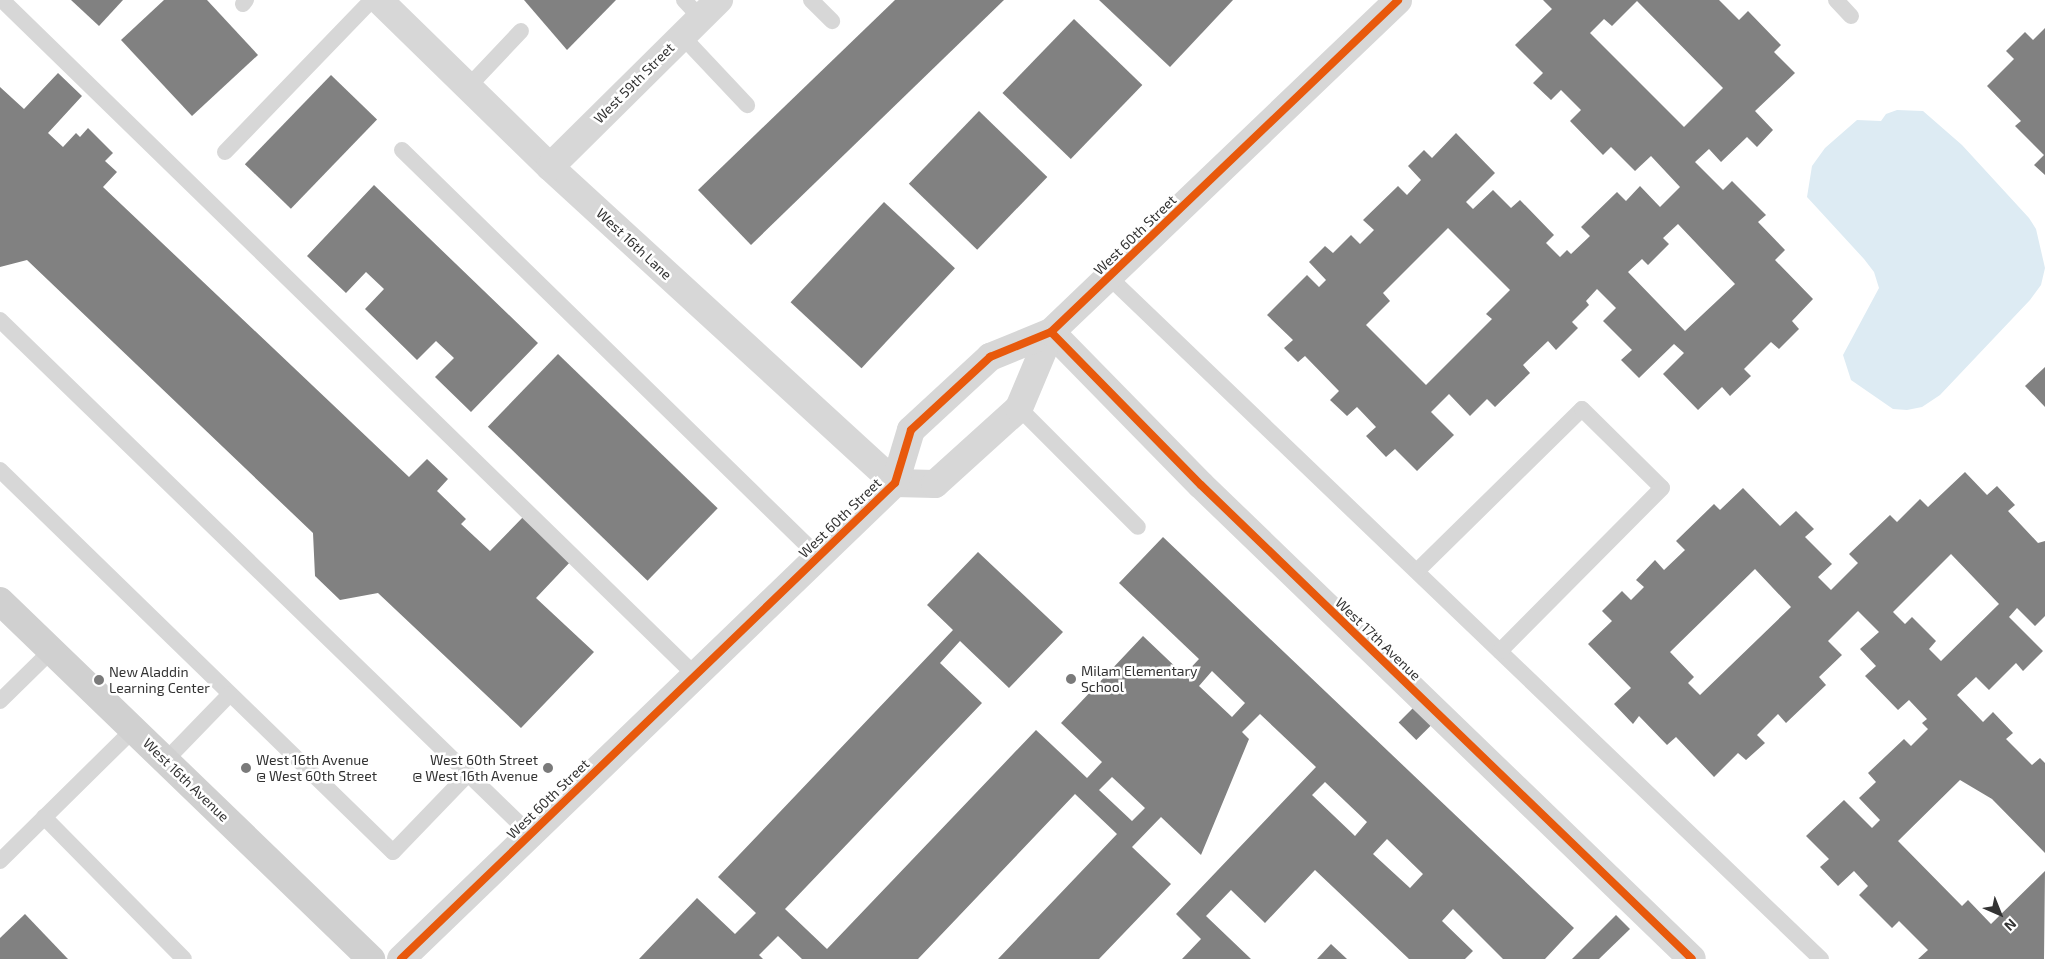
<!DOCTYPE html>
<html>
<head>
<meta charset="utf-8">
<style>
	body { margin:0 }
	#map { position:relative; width:2045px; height:959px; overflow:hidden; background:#fff; font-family:"Exo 2",sans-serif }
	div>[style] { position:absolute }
	.water>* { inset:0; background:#ddebf3 }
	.building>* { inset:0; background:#818181; transform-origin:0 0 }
	.service>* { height:16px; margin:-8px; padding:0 8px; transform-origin:8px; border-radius:8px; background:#d7d7d7 }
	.minor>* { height:28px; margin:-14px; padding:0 14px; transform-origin:14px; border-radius:14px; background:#d7d7d7 }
	.tertiary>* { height:28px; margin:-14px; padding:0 14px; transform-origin:14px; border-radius:14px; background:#d7d7d7 }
	.secondary>* { height:28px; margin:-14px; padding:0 14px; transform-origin:14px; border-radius:14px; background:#d0d0d0 }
	.cycleway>* { height:8px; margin:-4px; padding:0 4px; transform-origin:4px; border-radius:4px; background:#e8590c }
	.dots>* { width:14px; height:14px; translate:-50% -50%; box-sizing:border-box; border:2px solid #fff; border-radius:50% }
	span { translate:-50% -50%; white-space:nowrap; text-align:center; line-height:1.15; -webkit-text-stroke:5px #fff; paint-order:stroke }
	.street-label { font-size:14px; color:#333 }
	.poi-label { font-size:14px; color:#333 }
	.left { translate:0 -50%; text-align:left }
	.right { translate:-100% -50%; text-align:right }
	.north { position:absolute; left:1975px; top:889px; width:50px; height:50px; -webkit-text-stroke:4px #fff; paint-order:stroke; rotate:136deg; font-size:14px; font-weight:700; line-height:20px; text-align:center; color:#333 }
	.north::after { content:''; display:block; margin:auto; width:18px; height:22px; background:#333; clip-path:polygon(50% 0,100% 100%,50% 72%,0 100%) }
</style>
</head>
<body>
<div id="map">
	<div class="water">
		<i style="clip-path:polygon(1897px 110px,1923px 111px,1962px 145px,2029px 218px,2036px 229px,2045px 268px,2041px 285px,2030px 300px,1940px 395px,1922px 407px,1907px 410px,1893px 409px,1851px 380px,1843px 355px,1879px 288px,1874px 272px,1864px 259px,1807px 197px,1812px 166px,1825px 148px,1857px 120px,1881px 121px,1886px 114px)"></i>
	</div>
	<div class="building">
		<i style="clip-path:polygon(71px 0,123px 0,99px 26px)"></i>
		<i style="clip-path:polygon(164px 0,207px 0,258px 55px,192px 116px,121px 40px)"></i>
		<i style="clip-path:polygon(524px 0,616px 0,567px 50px)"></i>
		<i style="clip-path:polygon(895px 0,1004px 0,751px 245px,698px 190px)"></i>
		<i style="clip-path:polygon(1099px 0,1233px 0,1170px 67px)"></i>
		<i style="clip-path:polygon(evenodd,1543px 0,1719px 0,1739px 20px,1748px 11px,1781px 45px,1774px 52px,1795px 73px,1755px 111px,1773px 130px,1757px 147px,1747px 137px,1721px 162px,1709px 149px,1695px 162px,1723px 190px,1732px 181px,1766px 215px,1758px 222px,1785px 250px,1775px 260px,1813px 299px,1792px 321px,1799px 329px,1779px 349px,1771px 342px,1744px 369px,1751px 376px,1730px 396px,1722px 387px,1698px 410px,1663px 374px,1684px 353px,1674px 344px,1639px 378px,1621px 360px,1632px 350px,1603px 321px,1616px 308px,1597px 289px,1586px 301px,1589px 305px,1572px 322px,1578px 328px,1556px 350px,1548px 341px,1523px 365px,1530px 373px,1495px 407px,1487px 399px,1470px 416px,1449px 394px,1431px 412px,1454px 435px,1417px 471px,1395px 449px,1386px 457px,1366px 436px,1376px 427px,1357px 407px,1347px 416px,1330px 400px,1339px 391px,1305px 356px,1298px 362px,1284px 348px,1293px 340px,1267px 315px,1307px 275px,1319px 287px,1326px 280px,1309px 262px,1325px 246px,1333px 253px,1351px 235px,1360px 244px,1374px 230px,1363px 220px,1398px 186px,1407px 195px,1421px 180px,1408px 166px,1424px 150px,1432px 158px,1456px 133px,1495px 173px,1466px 202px,1473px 209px,1493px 190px,1511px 208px,1520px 200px,1554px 235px,1546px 243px,1560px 257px,1567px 250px,1571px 254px,1590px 236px,1581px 227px,1617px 192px,1626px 201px,1640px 186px,1660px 207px,1680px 187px,1651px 156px,1635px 171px,1611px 147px,1603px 155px,1570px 121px,1581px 110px,1561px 90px,1551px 100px,1533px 83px,1543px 73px,1515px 45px,1552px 9px,1543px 0,1637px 1px,1723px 88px,1684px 127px,1590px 33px,1604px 19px,1612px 26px,1637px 1px,1543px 0,1678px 224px,1735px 284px,1685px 331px,1628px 272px,1642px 259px,1648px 265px,1669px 244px,1663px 238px,1678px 224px,1543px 0,1448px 228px,1510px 290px,1486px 314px,1492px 319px,1426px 385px,1366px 325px,1390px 301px,1383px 293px,1448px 228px)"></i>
		<i style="left:1074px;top:19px;width:95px;height:103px;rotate:44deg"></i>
		<i style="clip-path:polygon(2045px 28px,2045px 175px,2034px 165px,2044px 155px,2015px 126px,2021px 121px,1987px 86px,2014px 59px,2006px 51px,2025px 32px,2033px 40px)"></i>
		<i style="clip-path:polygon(58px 73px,82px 96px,48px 133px,63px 147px,76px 133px,80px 137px,88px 128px,113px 153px,105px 161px,117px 172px,103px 187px,409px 477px,427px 459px,448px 479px,437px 491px,466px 519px,461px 524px,490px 551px,525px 515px,572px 560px,536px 598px,594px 652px,521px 728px,378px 593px,340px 600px,315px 576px,313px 533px,27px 260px,0 267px,0 87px,24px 109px)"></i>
		<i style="left:331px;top:75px;width:64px;height:124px;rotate:44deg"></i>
		<i style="left:979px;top:111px;width:95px;height:101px;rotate:44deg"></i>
		<i style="clip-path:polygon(374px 185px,538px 343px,471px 412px,435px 377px,454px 358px,436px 341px,417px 360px,365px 309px,384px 289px,366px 272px,346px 293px,307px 256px)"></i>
		<i style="left:884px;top:202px;width:97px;height:137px;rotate:43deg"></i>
		<i style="left:558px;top:354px;width:222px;height:101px;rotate:44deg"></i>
		<i style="clip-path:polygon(2045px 367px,2045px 407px,2025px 386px)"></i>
		<i style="clip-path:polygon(evenodd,1965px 472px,1987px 495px,1997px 486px,2015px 505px,2008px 511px,2038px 543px,2045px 541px,2045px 616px,2035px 626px,2017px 608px,2009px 617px,2043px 651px,2023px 671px,2016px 663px,1989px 690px,1976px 677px,1957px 695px,1983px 722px,1993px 712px,2013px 733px,2006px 739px,2032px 765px,2040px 758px,2045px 763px,2045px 853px,1992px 799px,1960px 780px,1898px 841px,1962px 906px,1968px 900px,1991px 924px,2045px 871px,2044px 959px,1918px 959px,1928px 950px,1899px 921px,1892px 928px,1859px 895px,1868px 886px,1854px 871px,1838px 886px,1820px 867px,1829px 859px,1806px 836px,1844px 800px,1872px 828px,1880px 820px,1859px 798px,1876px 782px,1868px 773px,1904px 739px,1911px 746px,1928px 729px,1922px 723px,1927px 719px,1909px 700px,1898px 710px,1865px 676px,1876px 666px,1860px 649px,1879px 632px,1858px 611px,1828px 641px,1842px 655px,1819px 677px,1826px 685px,1786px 723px,1778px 714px,1757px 735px,1765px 743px,1746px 760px,1738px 753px,1714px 777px,1676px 737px,1667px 745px,1639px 716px,1633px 724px,1614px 704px,1631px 688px,1588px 644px,1612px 621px,1602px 611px,1622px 591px,1631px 600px,1644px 587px,1636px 580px,1655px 560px,1664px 570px,1685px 550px,1676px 541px,1714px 504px,1720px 510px,1743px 488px,1780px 526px,1796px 511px,1814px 529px,1805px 537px,1832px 564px,1818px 577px,1831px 590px,1858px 563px,1849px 554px,1890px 515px,1897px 522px,1920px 499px,1928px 507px,1965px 472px,1951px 554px,1999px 604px,1941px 661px,1929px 649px,1936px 641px,1912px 617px,1905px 624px,1893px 612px,1951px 554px,1965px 472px,1755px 569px,1791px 607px,1700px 695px,1688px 683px,1694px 677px,1670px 652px,1755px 569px)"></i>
		<i style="clip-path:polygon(evenodd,1163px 537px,1574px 928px,1545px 959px,1503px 959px,1453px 909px,1442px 921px,1473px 951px,1465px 959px,1409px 959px,1315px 870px,1265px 923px,1231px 890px,1206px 916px,1251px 959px,1182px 959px,1201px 939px,1176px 914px,1316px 767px,1260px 714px,1242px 732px,1249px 739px,1201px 855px,1161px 817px,1132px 847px,1171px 884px,1099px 959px,998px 959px,1117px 834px,1075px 794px,918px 959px,802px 959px,778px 936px,759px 955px,763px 959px,639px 959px,697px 898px,735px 934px,756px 913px,718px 877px,953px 630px,927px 605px,978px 552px,1063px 632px,1009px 688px,960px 641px,940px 663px,982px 703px,785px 909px,827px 949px,1036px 730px,1087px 778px,1102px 762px,1061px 723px,1143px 636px,1184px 675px,1199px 659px,1119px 583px,1163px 537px,1212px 671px,1245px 703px,1232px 717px,1199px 686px,1212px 671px,1163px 537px,1112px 777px,1145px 808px,1132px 821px,1099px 790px,1112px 777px,1163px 537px,1325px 782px,1367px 822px,1355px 836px,1312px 795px,1325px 782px,1163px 537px,1387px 839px,1423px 874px,1410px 888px,1373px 854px,1387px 839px)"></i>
		<i style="left:1417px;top:704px;width:25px;height:26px;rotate:45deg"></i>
		<i style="clip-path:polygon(25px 914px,68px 959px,0 959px,0 938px)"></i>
		<i style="clip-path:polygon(1616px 915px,1630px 929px,1599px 959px,1572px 959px)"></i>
		<i style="clip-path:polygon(1331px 944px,1347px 959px,1317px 959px)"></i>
	</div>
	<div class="service">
		<i style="left:2px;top:0;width:966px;rotate:44.25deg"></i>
		<i style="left:684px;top:0;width:25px;rotate:47deg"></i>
		<i style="left:811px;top:0;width:30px;rotate:45deg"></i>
		<i style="left:1836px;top:0;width:22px;rotate:47deg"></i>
		<i style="left:243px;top:4px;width:5px;rotate:-53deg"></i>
		<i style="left:682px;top:36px;width:95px;rotate:46.7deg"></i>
		<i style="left:468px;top:87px;width:77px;rotate:-46.6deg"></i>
		<i style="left:402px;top:150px;width:581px;rotate:44.3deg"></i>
		<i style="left:225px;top:152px;width:211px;rotate:-46deg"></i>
		<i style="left:1109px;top:277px;width:986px;rotate:43.77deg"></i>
		<i style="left:0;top:320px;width:738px;rotate:44.12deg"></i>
		<i style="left:1019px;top:408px;width:168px;rotate:45deg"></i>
		<i style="left:0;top:470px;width:548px;rotate:44.19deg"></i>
		<i style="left:393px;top:852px;width:108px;rotate:-46.1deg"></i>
		<i style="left:1417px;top:571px;width:231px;rotate:-44.5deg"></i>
		<i style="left:1582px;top:409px;width:112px;rotate:44.6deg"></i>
		<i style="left:1662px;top:488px;width:230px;rotate:134.8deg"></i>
		<i style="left:0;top:701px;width:71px;rotate:-44.4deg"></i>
		<i style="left:165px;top:761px;width:93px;rotate:-45.9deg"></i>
		<i style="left:44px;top:817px;width:199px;rotate:45.4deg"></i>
		<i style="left:0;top:861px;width:187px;rotate:-44.6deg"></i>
	</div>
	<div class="minor">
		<i style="left:379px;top:0;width:239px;rotate:44.3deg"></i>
		<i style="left:550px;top:167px;width:468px;rotate:42.5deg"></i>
		<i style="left:550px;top:167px;width:238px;rotate:-44.7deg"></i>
		<i style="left:1051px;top:332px;width:214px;rotate:45.6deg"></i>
		<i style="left:1201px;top:485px;width:682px;rotate:43.99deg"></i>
	</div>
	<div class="tertiary">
		<i style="left:895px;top:483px;width:40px;rotate:1.4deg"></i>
		<i style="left:935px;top:484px;width:113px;rotate:-42.1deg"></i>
		<i style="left:1019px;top:408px;width:82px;rotate:-67.2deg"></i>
		<i style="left:401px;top:959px;width:686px;rotate:-43.94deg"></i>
		<i style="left:895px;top:483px;width:55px;rotate:-73.2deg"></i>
		<i style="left:911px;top:430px;width:108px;rotate:-42.7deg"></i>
		<i style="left:990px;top:357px;width:66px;rotate:-22.3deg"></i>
		<i style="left:1051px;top:332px;width:480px;rotate:-43.7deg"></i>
	</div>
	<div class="secondary">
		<i style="left:0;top:601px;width:516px;rotate:43.98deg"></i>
	</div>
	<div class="cycleway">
		<i style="left:1051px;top:332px;width:214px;rotate:45.6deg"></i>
		<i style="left:1201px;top:485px;width:682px;rotate:43.99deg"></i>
		<i style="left:401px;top:959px;width:686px;rotate:-43.94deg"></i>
		<i style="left:895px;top:483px;width:55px;rotate:-73.2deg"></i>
		<i style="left:911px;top:430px;width:108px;rotate:-42.7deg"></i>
		<i style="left:990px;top:357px;width:66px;rotate:-22.3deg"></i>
		<i style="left:1051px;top:332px;width:480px;rotate:-43.7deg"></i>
	</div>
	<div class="dots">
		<i style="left:1071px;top:679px;background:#7a7a7a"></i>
		<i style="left:99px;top:680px;background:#7a7a7a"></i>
		<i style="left:246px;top:768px;background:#7a7a7a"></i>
		<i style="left:548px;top:768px;background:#7a7a7a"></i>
	</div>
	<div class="street-label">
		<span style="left:634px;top:83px;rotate:-45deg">West 59th Street</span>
		<span style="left:1135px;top:235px;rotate:-44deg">West 60th Street</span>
		<span style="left:634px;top:244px;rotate:43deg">West 16th Lane</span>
		<span style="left:840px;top:518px;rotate:-44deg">West 60th Street</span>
		<span style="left:1378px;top:639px;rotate:44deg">West 17th Avenue</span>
		<span style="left:186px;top:780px;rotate:44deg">West 16th Avenue</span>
		<span style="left:548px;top:799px;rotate:-44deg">West 60th Street</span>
	</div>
	<div class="poi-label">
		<span class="left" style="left:1081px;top:679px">Milam Elementary<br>School</span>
		<span class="left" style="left:109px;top:680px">New Aladdin<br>Learning Center</span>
		<span class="left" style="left:256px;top:768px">West 16th Avenue<br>@ West 60th Street</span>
		<span class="right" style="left:538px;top:768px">West 60th Street<br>@ West 16th Avenue</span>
	</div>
	<div class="north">N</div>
</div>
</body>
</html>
